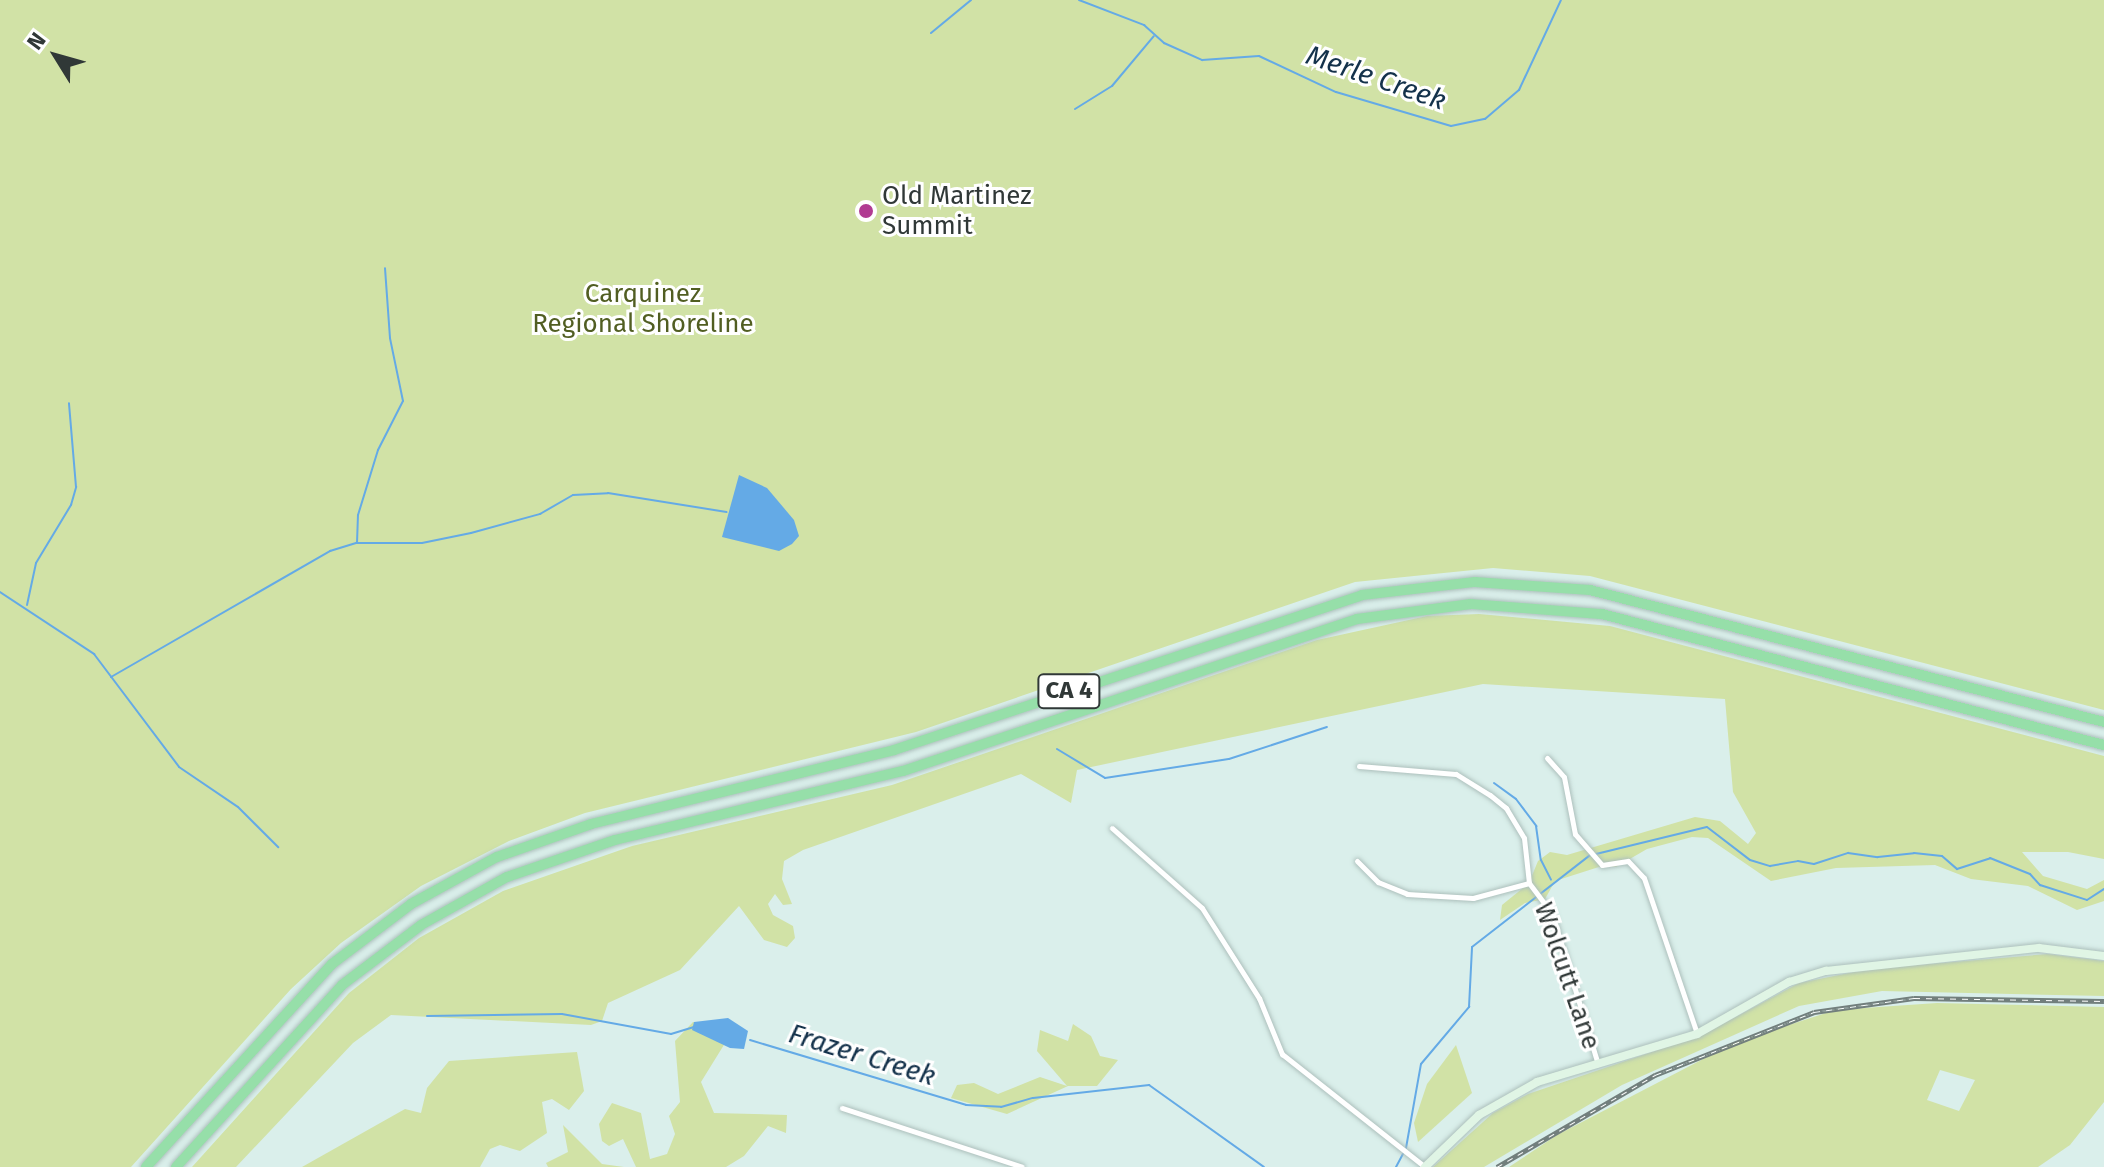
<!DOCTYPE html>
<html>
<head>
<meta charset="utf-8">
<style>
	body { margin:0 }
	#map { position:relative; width:2104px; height:1167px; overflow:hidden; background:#daefeb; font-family:"Fira Sans",sans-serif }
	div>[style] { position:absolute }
	.green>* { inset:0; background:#d1e2a6 }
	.water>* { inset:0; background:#64aae6 }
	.stream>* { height:2px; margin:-1px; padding:0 1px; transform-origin:1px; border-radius:1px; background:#64aae6 }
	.roads { filter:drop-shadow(0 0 2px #adc0bc) drop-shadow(0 0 2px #adc0bc) }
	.street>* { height:5px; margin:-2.5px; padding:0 2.5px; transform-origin:2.5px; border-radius:2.5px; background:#fff }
	.secondary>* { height:8px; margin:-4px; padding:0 4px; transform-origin:4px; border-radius:4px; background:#e0f5e5 }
	.highway>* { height:10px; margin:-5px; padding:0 5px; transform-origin:5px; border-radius:5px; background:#96dfa9 }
	.rail>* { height:5px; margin-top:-2.5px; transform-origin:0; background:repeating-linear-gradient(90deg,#fff 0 6px,#727f7d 0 12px); box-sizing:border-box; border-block:2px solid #727f7d }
	.dots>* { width:22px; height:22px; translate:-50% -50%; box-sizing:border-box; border:4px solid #fff; border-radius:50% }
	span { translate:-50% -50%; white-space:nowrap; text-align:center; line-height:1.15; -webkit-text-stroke:6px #fff; paint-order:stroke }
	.shield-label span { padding:2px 6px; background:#fff; border:2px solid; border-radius:6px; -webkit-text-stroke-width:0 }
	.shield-label { font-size:24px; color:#303837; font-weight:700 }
	.poi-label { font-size:26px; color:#303837 }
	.left { translate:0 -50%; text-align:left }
	.park-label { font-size:26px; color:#515e22 }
	.street-label { font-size:26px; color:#303837 }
	.water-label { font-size:28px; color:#14324b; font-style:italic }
	.north { position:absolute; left:16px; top:16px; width:80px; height:80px; -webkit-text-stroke:6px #fff; paint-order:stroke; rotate:307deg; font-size:22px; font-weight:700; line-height:32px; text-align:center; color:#303837 }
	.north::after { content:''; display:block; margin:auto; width:28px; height:36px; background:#303837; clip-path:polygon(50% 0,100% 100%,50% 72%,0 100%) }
</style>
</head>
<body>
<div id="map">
	<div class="green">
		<i style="clip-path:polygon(0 0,2104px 0,2104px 710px,1590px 576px,1493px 568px,1355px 582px,916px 732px,585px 813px,509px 841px,421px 886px,341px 943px,291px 989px,131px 1167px,0 1167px)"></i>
		<i style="clip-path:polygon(1479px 614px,1610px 626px,2104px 756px,2104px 859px,2068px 852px,2022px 852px,2043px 876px,2087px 889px,2104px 880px,2104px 901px,2077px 910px,2028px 886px,1971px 879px,1935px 865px,1836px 868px,1771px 881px,1708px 838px,1692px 837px,1647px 849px,1616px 867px,1602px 866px,1555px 881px,1545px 899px,1525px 903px,1500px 920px,1502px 905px,1529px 883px,1538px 861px,1550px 852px,1567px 855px,1695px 817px,1720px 821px,1748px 844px,1756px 833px,1733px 792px,1725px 699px,1483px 684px,1077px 770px,1071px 803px,1021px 774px,803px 850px,784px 861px,782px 879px,792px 904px,783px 905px,775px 894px,768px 904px,773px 915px,793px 926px,795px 938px,787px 947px,764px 940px,739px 906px,680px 970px,608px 1003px,602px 1021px,591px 1025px,391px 1015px,353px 1043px,236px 1167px,192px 1167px,349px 993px,419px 938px,503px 891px,632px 846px,892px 785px,1317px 640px,1427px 616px)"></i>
		<i style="clip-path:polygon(2048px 954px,2104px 961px,2104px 996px,1882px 991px,1799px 1006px,1622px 1085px,1484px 1167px,1433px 1167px,1493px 1113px,1528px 1094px,1702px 1035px,1799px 983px,1869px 969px)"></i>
		<i style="clip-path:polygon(evenodd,1937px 1003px,2104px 1007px,2104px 1102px,2070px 1145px,2038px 1167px,1509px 1167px,1557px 1135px,1734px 1043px,1835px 1010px,1937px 1003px,1940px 1070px,1975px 1080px,1959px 1111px,1927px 1100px,1940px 1070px)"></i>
		<i style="clip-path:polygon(693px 1022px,735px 1027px,701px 1082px,714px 1113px,787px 1115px,786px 1133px,768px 1126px,744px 1156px,726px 1167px,636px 1167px,623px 1139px,609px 1146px,602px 1141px,599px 1124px,612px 1103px,641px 1113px,650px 1159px,667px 1154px,675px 1134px,669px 1116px,680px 1102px,675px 1041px)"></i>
		<i style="clip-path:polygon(1073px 1024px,1091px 1036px,1100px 1056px,1118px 1060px,1097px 1086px,1068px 1086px,1007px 1114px,951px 1098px,957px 1085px,974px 1083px,998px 1094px,1040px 1077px,1067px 1086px,1037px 1051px,1040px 1030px,1068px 1041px)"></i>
		<i style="clip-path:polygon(1456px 1045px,1472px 1093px,1418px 1142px,1414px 1123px,1427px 1084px)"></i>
		<i style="clip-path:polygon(577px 1052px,584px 1091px,569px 1110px,552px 1099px,542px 1102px,547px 1133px,520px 1151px,500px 1145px,490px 1149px,480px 1167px,302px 1167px,405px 1109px,421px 1113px,427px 1088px,449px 1061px)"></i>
		<i style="clip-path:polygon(563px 1125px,602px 1164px,624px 1167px,548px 1167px,546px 1163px,568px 1152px)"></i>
	</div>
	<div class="water">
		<i style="clip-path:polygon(739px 475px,767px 488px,794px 520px,799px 536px,792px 544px,779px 551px,722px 537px)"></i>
		<i style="clip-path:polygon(728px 1018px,748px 1031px,744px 1049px,730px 1048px,692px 1030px,694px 1022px)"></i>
	</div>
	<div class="stream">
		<i style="left:1079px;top:0;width:70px;rotate:21deg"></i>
		<i style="left:1144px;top:25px;width:27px;rotate:42deg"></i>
		<i style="left:1164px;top:43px;width:42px;rotate:24.1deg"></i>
		<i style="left:1202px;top:60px;width:57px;rotate:-4deg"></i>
		<i style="left:1259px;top:56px;width:85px;rotate:25.1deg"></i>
		<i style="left:1336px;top:92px;width:120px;rotate:16.5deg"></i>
		<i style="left:1451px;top:126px;width:35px;rotate:-12deg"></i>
		<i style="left:1485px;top:119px;width:45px;rotate:-40.5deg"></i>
		<i style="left:1519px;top:90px;width:99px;rotate:-65deg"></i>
		<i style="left:931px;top:33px;width:52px;rotate:-39.5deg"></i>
		<i style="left:1075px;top:109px;width:44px;rotate:-31.9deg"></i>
		<i style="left:1112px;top:86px;width:65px;rotate:-50deg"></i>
		<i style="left:357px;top:543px;width:28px;rotate:-88deg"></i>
		<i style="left:358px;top:515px;width:68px;rotate:-72.9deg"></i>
		<i style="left:378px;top:450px;width:55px;rotate:-63deg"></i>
		<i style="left:403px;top:401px;width:64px;rotate:-101.7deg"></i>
		<i style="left:390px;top:338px;width:70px;rotate:-94.1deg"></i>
		<i style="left:0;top:592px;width:113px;rotate:33.4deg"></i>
		<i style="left:94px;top:654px;width:141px;rotate:53deg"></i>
		<i style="left:179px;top:767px;width:71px;rotate:34.1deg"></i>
		<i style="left:238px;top:807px;width:57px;rotate:45deg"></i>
		<i style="left:27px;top:605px;width:43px;rotate:-77.9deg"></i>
		<i style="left:36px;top:563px;width:68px;rotate:-58.9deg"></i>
		<i style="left:71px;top:505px;width:19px;rotate:-74deg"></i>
		<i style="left:76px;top:487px;width:84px;rotate:-94.8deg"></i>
		<i style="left:111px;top:677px;width:253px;rotate:-29.9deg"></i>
		<i style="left:330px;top:551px;width:28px;rotate:-17deg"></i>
		<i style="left:357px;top:543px;width:65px"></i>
		<i style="left:422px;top:543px;width:50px;rotate:-11.5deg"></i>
		<i style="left:471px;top:533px;width:72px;rotate:-15.4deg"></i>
		<i style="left:540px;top:514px;width:38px;rotate:-30deg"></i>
		<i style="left:573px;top:495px;width:35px;rotate:-3deg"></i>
		<i style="left:608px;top:493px;width:120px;rotate:9.1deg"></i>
		<i style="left:1057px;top:749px;width:56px;rotate:31.1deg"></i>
		<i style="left:1105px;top:778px;width:125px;rotate:-8.7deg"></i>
		<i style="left:1229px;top:759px;width:103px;rotate:-18.1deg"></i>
		<i style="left:1494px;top:783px;width:27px;rotate:36deg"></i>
		<i style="left:1516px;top:799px;width:34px;rotate:53deg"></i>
		<i style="left:1536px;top:826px;width:34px;rotate:82deg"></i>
		<i style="left:1541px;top:860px;width:22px;rotate:63deg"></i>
		<i style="left:1596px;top:854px;width:114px;rotate:-13.7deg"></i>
		<i style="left:1707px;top:827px;width:54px;rotate:37.5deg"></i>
		<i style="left:1750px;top:860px;width:21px;rotate:17deg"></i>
		<i style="left:1770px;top:866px;width:28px;rotate:-10deg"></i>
		<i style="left:1798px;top:861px;width:16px;rotate:11deg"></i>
		<i style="left:1814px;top:864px;width:36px;rotate:-18deg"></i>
		<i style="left:1848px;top:853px;width:30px;rotate:8deg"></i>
		<i style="left:1878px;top:857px;width:36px;rotate:-6deg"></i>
		<i style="left:1914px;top:853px;width:28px;rotate:6deg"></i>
		<i style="left:1942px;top:856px;width:20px;rotate:41deg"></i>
		<i style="left:1957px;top:869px;width:35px;rotate:-18deg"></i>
		<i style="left:1990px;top:858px;width:43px;rotate:21.8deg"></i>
		<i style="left:2030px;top:874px;width:15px;rotate:48deg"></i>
		<i style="left:2040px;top:885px;width:49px;rotate:17.7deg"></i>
		<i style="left:2087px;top:900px;width:20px;rotate:-33deg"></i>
		<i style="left:427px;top:1016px;width:135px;rotate:-0.8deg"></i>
		<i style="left:562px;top:1014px;width:111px;rotate:10.4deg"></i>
		<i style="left:671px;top:1034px;width:24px;rotate:-17deg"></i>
		<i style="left:750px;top:1040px;width:226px;rotate:16.7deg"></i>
		<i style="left:966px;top:1105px;width:35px;rotate:3deg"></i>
		<i style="left:1001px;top:1107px;width:33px;rotate:-16deg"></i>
		<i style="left:1033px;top:1098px;width:117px;rotate:-6.4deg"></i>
		<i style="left:1149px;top:1085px;width:141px;rotate:35.5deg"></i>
		<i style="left:1406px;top:1148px;width:85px;rotate:-79.9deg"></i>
		<i style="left:1421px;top:1064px;width:75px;rotate:-49.9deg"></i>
		<i style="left:1469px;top:1007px;width:60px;rotate:-87.1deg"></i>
		<i style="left:1472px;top:947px;width:150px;rotate:-37.9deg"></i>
		<i style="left:1396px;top:1167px;width:15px;rotate:-62deg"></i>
	</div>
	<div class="roads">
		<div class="street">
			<i style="left:1547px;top:758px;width:25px;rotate:48deg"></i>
			<i style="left:1564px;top:777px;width:58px;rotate:79.1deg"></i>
			<i style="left:1575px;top:834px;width:41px;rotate:48.9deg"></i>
			<i style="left:1602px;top:865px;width:26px;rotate:-9deg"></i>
			<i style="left:1628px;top:861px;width:23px;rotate:47deg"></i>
			<i style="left:1644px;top:878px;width:165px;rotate:71.2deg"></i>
			<i style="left:1359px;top:766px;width:97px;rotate:4.7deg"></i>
			<i style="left:1456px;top:774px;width:40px;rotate:32deg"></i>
			<i style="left:1490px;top:795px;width:21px;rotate:39deg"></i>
			<i style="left:1506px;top:808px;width:35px;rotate:59deg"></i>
			<i style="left:1524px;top:838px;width:45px;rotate:83.7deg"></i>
			<i style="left:1112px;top:828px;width:120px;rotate:41.6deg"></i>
			<i style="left:1202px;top:908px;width:107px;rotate:57.7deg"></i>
			<i style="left:1259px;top:998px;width:61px;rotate:67.7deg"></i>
			<i style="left:1282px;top:1054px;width:182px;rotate:38.3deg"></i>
			<i style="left:1357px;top:861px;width:30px;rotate:45deg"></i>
			<i style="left:1378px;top:882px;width:31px;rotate:22deg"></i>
			<i style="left:1407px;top:894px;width:66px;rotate:3.5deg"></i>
			<i style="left:1473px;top:898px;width:58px;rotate:-15deg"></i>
			<i style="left:1529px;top:883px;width:39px;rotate:53deg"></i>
			<i style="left:1552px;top:914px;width:157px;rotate:73deg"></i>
			<i style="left:842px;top:1108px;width:189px;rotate:18.1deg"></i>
		</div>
		<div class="secondary">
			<i style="left:1425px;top:1167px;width:75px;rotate:-43.9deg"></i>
			<i style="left:1479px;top:1115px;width:67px;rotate:-29.6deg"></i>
			<i style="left:1537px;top:1082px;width:167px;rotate:-16.7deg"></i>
			<i style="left:1697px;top:1034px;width:106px;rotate:-29.5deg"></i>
			<i style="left:1789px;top:982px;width:39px;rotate:-17deg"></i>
			<i style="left:1826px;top:971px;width:214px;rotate:-6.2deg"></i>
			<i style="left:2039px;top:948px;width:65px;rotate:7deg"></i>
		</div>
		<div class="highway">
			<i style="left:146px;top:1167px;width:275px;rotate:-47.5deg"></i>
			<i style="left:332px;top:964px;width:99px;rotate:-37.2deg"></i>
			<i style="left:411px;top:904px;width:98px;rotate:-28.7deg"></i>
			<i style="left:497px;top:857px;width:100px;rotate:-19.3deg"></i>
			<i style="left:591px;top:824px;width:312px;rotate:-13.7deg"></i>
			<i style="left:894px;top:750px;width:493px;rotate:-18.3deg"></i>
			<i style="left:1362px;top:595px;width:114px;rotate:-6.6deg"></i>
			<i style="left:1475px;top:582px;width:115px;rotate:4deg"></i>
			<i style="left:1590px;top:590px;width:531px;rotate:14.4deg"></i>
			<i style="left:176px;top:1167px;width:246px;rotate:-47.6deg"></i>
			<i style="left:342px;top:985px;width:99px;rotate:-37.2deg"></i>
			<i style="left:421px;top:925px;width:98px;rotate:-29.2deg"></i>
			<i style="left:507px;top:877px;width:114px;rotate:-18.9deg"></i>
			<i style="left:615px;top:840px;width:296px;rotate:-13.5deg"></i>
			<i style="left:903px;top:771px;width:479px;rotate:-18.5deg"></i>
			<i style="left:1357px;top:619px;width:115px;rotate:-7.5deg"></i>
			<i style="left:1471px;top:604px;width:131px;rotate:4.4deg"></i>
			<i style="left:1602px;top:614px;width:519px;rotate:14.63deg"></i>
		</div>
	</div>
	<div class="rail">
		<i style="left:1497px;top:1167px;width:183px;rotate:-30.2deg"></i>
		<i style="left:1655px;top:1075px;width:171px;rotate:-21.6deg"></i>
		<i style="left:1814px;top:1012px;width:101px;rotate:-8deg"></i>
		<i style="left:1914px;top:998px;width:190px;rotate:0.9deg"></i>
	</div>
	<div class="dots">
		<i style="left:866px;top:211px;background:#b13b92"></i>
	</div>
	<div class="shield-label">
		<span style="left:1069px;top:691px">CA 4</span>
	</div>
	<div class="poi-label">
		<span class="left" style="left:882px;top:211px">Old Martinez<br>Summit</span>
	</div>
	<div class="park-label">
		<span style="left:643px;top:309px">Carquinez<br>Regional Shoreline</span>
	</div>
	<div class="street-label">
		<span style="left:1567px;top:976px;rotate:71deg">Wolcutt Lane</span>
	</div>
	<div class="water-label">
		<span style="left:1376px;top:78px;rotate:19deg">Merle Creek</span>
		<span style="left:862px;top:1055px;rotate:17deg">Frazer Creek</span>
	</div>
	<div class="north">N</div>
</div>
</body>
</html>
